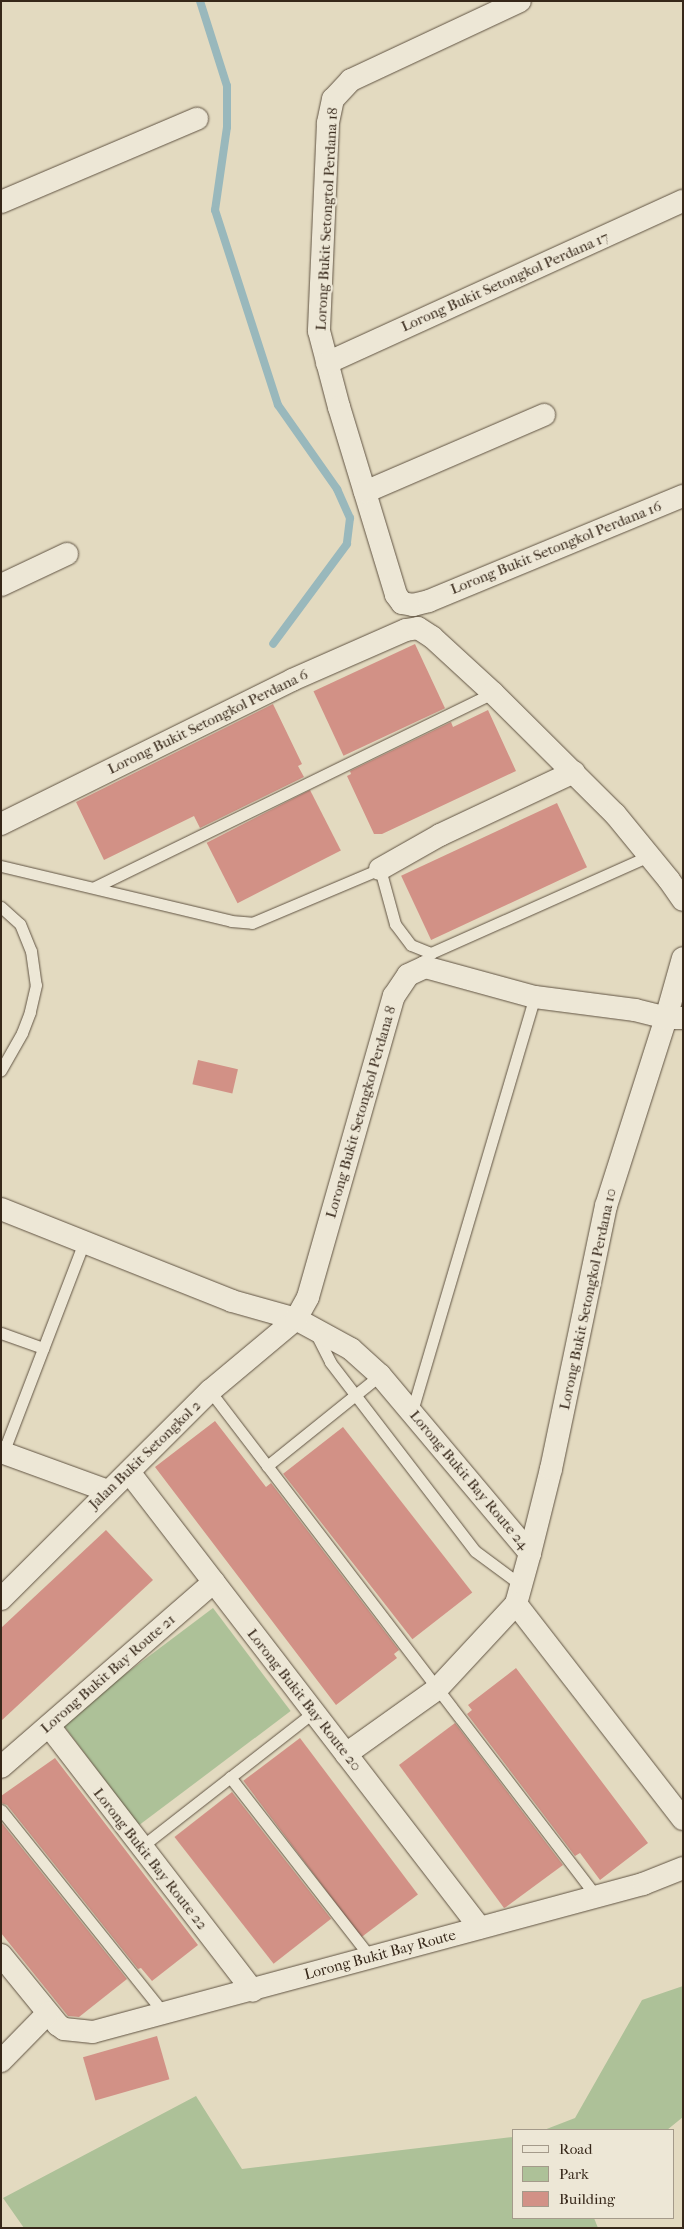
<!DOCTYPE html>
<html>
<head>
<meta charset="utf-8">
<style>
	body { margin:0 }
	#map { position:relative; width:684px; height:2229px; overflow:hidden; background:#e3dac0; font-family:"IM FELL French Canon",serif }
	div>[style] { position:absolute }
	.green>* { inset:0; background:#adc198; transform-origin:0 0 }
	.stream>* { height:8px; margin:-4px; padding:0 4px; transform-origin:4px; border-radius:4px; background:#99b8bc }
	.building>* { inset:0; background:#d29186; transform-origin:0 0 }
	.roads { filter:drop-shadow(0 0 1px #615443) drop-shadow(0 0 1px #615443) }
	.service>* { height:11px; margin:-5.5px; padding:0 5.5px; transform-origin:5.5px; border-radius:5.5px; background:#ede7d6 }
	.minor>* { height:22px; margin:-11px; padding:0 11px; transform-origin:11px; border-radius:11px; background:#ede7d6 }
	span { translate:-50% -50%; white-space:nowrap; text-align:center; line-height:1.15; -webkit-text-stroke:4.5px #ede7d6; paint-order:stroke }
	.street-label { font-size:15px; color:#362719 }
	.frame { position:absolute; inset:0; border:2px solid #362719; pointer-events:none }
	.legend { position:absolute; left:512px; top:2129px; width:162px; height:90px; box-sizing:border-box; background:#ede7d6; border:1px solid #a49a8a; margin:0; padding:6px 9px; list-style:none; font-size:15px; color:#362719 }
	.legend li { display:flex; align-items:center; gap:10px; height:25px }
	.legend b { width:25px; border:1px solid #a49a8a }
</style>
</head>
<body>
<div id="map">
	<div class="green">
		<i style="left:213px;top:1608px;width:129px;height:190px;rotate:53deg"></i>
		<i style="clip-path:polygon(683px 1986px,683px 2117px,667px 2130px,544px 2130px,575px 2118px,642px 2000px)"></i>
		<i style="clip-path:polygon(196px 2096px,242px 2169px,513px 2137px,513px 2218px,594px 2218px,598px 2228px,24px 2228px,3px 2198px)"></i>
	</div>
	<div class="stream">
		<i style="left:200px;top:1px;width:89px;rotate:72.4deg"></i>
		<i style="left:227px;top:86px;width:41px;rotate:90deg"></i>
		<i style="left:227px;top:127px;width:84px;rotate:98.2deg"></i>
		<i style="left:215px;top:210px;width:205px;rotate:72.1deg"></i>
		<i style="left:278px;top:405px;width:103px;rotate:54.9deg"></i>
		<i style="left:337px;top:489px;width:32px;rotate:66deg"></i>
		<i style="left:350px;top:518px;width:26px;rotate:97deg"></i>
		<i style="left:347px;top:544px;width:124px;rotate:126.5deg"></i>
	</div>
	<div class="building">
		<i style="left:415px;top:644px;width:71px;height:112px;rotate:65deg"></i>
		<i style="clip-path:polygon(273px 704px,302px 764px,298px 766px,304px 777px,200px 828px,194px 816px,104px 860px,76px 802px)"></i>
		<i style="clip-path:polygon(488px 710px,516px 771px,382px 834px,374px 834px,347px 776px,351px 774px,350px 771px,451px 722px,453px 727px)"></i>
		<i style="left:310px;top:790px;width:68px;height:116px;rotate:63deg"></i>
		<i style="left:557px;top:803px;width:71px;height:172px;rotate:65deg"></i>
		<i style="left:198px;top:1060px;width:41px;height:25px;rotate:13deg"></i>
		<i style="clip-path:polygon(215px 1421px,266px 1487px,271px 1483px,399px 1650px,394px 1654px,397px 1658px,336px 1705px,155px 1467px)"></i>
		<i style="left:343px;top:1427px;width:210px;height:76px;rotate:52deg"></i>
		<i style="clip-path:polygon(106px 1530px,153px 1580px,1px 1721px,1px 1628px)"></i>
		<i style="clip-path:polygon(516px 1668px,648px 1843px,600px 1880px,580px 1853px,575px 1856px,467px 1714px,472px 1710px,468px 1705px)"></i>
		<i style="clip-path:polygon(455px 1723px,563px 1865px,506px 1907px,504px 1908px,399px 1765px)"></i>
		<i style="left:300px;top:1738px;width:196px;height:71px;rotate:53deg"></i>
		<i style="clip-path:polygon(55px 1758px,198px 1945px,152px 1981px,141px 1968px,138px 1969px,7px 1805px,1px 1803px,1px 1796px)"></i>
		<i style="left:232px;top:1792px;width:161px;height:73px;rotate:52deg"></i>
		<i style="clip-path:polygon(1px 1822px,127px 1979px,79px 2017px,68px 2016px,1px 1933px)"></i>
		<i style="left:157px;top:2036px;width:45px;height:77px;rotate:74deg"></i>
	</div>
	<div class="roads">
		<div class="service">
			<i style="left:1px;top:866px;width:236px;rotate:13.4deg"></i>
			<i style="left:231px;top:921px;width:21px;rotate:5deg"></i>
			<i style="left:252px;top:923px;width:139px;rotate:-22.9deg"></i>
			<i style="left:380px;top:869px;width:57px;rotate:74.7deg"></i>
			<i style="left:395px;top:924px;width:26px;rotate:53deg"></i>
			<i style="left:411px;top:945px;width:22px;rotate:22deg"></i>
			<i style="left:431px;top:953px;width:239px;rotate:-24deg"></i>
			<i style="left:95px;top:887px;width:443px;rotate:-26deg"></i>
			<i style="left:1px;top:907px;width:25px;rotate:42deg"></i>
			<i style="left:20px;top:924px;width:29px;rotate:68deg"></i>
			<i style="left:31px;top:951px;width:34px;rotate:82deg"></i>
			<i style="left:36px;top:985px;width:28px;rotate:103deg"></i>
			<i style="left:30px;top:1012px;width:22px;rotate:111deg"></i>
			<i style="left:22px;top:1033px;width:43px;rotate:119.6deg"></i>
			<i style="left:315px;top:1332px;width:34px;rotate:63deg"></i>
			<i style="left:330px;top:1362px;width:238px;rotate:52.5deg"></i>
			<i style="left:475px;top:1551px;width:57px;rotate:36.5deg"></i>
			<i style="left:1px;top:1333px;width:45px;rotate:19.7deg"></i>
			<i style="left:210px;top:1391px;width:636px;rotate:52.61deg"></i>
			<i style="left:412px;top:1411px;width:432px;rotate:-73.5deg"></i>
			<i style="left:3px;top:1453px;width:226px;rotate:-69deg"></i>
			<i style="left:267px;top:1466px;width:145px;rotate:-38.8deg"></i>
			<i style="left:230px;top:1777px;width:229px;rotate:52.1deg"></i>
			<i style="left:1px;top:1810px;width:259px;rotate:51.3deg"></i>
			<i style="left:141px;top:1847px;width:219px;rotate:-38deg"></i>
		</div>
		<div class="minor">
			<i style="left:520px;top:1px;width:187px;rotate:154.9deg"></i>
			<i style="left:351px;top:80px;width:26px;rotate:133deg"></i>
			<i style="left:333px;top:99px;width:25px;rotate:102deg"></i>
			<i style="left:328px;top:123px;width:208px;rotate:92.5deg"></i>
			<i style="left:319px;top:331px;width:79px;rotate:75.3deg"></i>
			<i style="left:339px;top:407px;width:196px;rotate:73.1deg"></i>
			<i style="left:396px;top:595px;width:10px;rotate:53deg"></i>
			<i style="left:402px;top:603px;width:11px;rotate:10deg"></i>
			<i style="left:413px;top:605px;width:16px;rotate:-14deg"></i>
			<i style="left:429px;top:601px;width:275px;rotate:-22.5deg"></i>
			<i style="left:1px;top:202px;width:213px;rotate:-23deg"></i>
			<i style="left:327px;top:363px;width:391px;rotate:-24.5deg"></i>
			<i style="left:365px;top:492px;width:195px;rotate:-23.3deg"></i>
			<i style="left:1px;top:585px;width:73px;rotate:-25.2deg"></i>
			<i style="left:1px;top:824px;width:325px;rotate:-26.3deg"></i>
			<i style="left:292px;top:680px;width:124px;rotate:-23.7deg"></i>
			<i style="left:406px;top:630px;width:12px;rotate:-9deg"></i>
			<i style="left:418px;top:628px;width:17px;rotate:33deg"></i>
			<i style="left:432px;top:637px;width:83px;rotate:42.6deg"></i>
			<i style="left:493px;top:693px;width:172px;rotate:44.8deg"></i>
			<i style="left:615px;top:814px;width:85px;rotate:50.7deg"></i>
			<i style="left:669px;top:880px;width:24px;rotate:55deg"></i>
			<i style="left:380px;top:869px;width:69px;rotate:-29.5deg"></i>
			<i style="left:440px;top:835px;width:148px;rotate:-25.2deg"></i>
			<i style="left:1px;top:1209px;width:249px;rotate:21.7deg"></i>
			<i style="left:232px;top:1301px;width:66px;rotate:15.7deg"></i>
			<i style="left:296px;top:1319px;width:63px;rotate:28.6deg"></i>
			<i style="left:351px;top:1349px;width:39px;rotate:42deg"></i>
			<i style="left:380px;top:1375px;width:233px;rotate:49.9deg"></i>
			<i style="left:530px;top:1553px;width:53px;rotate:105.4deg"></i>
			<i style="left:516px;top:1604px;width:272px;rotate:52.2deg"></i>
			<i style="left:1px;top:1452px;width:114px;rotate:20deg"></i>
			<i style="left:129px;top:1472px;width:575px;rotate:52.41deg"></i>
			<i style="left:530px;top:1553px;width:87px;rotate:-76deg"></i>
			<i style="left:551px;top:1469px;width:269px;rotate:-78.2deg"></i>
			<i style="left:606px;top:1206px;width:197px;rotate:-72.3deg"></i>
			<i style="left:666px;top:1018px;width:62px;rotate:-74.2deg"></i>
			<i style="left:1px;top:1599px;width:295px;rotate:-44.9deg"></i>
			<i style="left:210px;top:1391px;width:112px;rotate:-39.9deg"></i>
			<i style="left:296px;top:1319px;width:25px;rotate:-61deg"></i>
			<i style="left:308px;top:1297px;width:313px;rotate:-74.1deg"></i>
			<i style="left:394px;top:996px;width:25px;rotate:-56deg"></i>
			<i style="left:408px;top:975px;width:19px;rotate:-25deg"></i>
			<i style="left:425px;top:967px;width:114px;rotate:15.3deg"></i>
			<i style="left:535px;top:997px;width:101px;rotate:7.4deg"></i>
			<i style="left:635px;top:1010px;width:32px;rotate:14deg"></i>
			<i style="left:666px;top:1018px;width:17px"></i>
			<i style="left:49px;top:1726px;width:334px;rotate:52.4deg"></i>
			<i style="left:346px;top:1754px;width:112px;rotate:-35.5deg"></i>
			<i style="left:437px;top:1689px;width:116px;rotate:-47.1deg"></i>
			<i style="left:1px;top:1767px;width:282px;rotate:-41deg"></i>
			<i style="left:1px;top:1955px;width:90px;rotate:50.8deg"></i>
			<i style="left:58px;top:2025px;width:7px;rotate:34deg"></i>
			<i style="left:64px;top:2029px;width:29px;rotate:6deg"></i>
			<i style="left:93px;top:2032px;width:570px;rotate:-15.06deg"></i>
			<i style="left:643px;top:1884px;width:43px;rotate:-21.8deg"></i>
			<i style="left:1px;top:2061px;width:67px;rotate:-45.6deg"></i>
		</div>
	</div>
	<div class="street-label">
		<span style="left:327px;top:219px;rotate:-87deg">Lorong Bukit Setongtol Perdana 18</span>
		<span style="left:505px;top:282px;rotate:-24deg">Lorong Bukit Setongkol Perdana 17</span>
		<span style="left:556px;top:548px;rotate:-22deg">Lorong Bukit Setongkol Perdana 16</span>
		<span style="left:208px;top:722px;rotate:-26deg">Lorong Bukit Setongkol Perdana 6</span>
		<span style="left:361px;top:1112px;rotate:-74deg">Lorong Bukit Setongkol Perdana 8</span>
		<span style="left:588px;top:1299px;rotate:-78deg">Lorong Bukit Setongkol Perdana 10</span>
		<span style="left:145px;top:1455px;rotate:-44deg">Jalan Bukit Setongkol 2</span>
		<span style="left:469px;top:1480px;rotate:50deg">Lorong Bukit Bay Route 24</span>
		<span style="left:108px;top:1674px;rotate:-41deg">Lorong Bukit Bay Route 21</span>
		<span style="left:304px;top:1700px;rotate:52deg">Lorong Bukit Bay Route 20</span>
		<span style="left:150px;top:1859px;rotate:52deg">Lorong Bukit Bay Route 22</span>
		<span style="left:380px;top:1955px;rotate:-15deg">Lorong Bukit Bay Route</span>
	</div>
	<div class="frame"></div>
	<ul class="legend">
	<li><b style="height:6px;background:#ede7d6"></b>Road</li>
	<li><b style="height:14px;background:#adc198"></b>Park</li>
	<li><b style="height:14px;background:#d29186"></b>Building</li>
	</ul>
</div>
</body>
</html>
